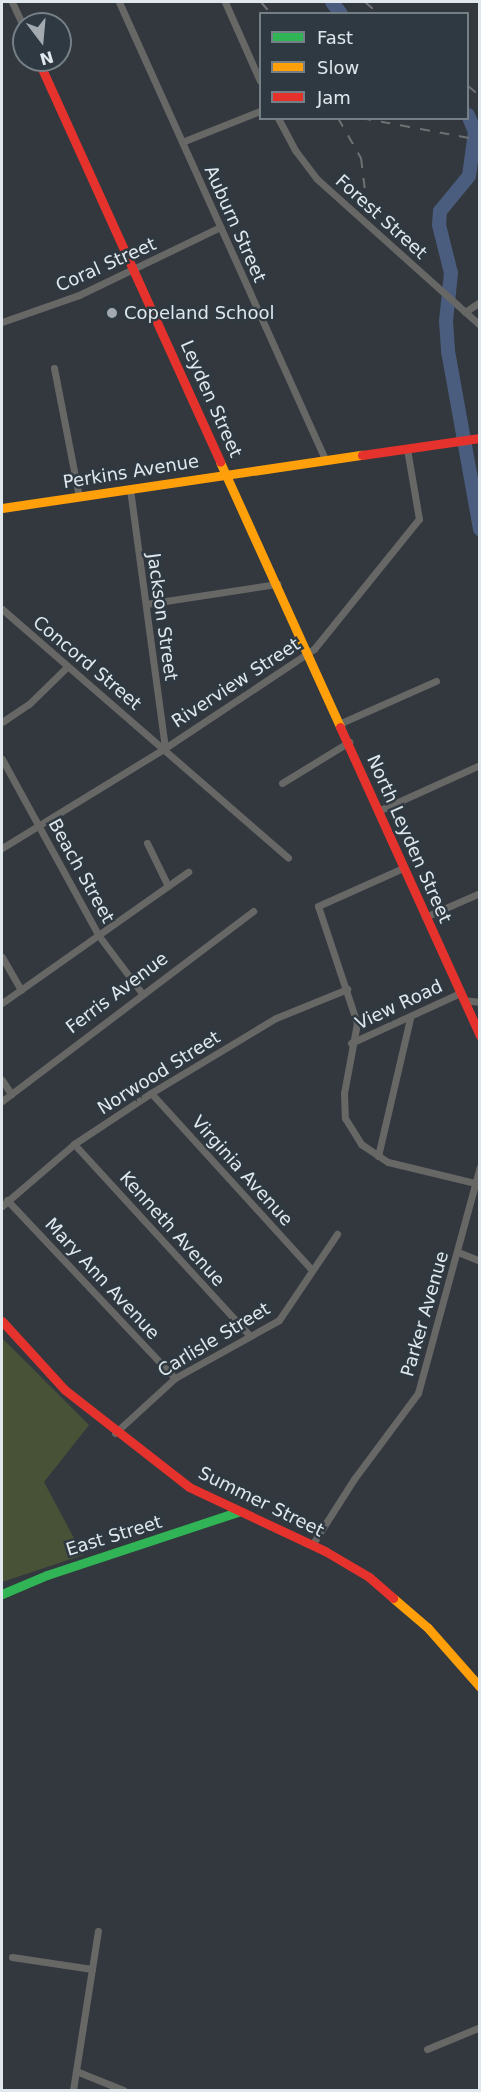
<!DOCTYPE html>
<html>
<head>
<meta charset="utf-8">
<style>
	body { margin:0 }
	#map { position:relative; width:481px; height:2092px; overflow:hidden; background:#32383e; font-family:"DejaVu Sans",sans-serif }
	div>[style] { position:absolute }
	.green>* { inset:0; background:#475237 }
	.river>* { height:14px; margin:-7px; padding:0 7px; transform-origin:7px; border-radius:7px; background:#4b5d7e }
	.street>* { height:7px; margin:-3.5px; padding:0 3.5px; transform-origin:3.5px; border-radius:3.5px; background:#676766 }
	.fast>* { height:9px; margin:-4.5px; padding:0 4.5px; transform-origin:4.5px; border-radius:4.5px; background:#30b455 }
	.slow>* { height:9px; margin:-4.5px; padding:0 4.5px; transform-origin:4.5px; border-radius:4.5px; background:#ff9f0a }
	.jam>* { height:9px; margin:-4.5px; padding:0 4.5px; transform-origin:4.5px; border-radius:4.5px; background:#e5322d }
	.rail>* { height:2px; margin-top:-1px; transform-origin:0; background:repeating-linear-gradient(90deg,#6e7071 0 10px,transparent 0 20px) }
	.dots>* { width:16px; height:16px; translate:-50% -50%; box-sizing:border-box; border:3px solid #2e3942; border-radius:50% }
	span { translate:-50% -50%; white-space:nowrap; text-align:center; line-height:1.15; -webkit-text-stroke:5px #2e3942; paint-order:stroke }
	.street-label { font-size:18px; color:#e0e8ed }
	.poi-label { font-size:18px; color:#e0e8ed }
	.left { translate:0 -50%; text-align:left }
	.frame { position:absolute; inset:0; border:3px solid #e0e8ed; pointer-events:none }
	.legend { position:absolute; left:259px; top:12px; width:210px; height:108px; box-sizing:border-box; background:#2e3942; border:2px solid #757f86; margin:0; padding:8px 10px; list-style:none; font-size:18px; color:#e0e8ed }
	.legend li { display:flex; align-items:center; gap:12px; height:30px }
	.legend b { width:30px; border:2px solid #757f86 }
	.north { position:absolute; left:12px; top:12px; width:60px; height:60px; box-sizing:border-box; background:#2e3942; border:2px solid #757f86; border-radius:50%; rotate:164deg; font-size:16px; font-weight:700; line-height:24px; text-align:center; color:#e0e8ed }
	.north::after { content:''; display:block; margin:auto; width:21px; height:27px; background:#a3aab0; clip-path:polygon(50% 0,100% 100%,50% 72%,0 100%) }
</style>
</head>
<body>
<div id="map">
	<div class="green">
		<i style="clip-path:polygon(2px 1338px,89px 1425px,44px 1482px,83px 1555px,2px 1582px)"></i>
	</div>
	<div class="river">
		<i style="left:332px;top:2px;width:15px;rotate:53deg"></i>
		<i style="left:468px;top:115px;width:18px;rotate:68deg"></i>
		<i style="left:475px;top:132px;width:44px;rotate:97.8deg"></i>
		<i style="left:469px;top:176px;width:45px;rotate:129.6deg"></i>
		<i style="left:440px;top:211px;width:14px;rotate:94deg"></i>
		<i style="left:439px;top:225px;width:49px;rotate:76deg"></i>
		<i style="left:451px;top:273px;width:48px;rotate:95.9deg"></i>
		<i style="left:446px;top:321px;width:30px;rotate:86deg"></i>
		<i style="left:448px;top:351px;width:181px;rotate:79.8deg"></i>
	</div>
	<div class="street">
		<i style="left:12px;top:2px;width:29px;rotate:65deg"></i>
		<i style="left:119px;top:2px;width:501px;rotate:65.74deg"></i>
		<i style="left:225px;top:2px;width:86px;rotate:66.1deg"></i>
		<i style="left:278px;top:118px;width:36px;rotate:62deg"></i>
		<i style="left:295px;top:150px;width:36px;rotate:53deg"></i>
		<i style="left:317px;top:179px;width:219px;rotate:41.9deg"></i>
		<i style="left:182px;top:142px;width:84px;rotate:-21.7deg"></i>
		<i style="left:465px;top:312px;width:18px;rotate:-34deg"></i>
		<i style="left:2px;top:322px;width:82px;rotate:-19.3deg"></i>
		<i style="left:79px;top:295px;width:157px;rotate:-25.7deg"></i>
		<i style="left:54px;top:368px;width:131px;rotate:79deg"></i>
		<i style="left:130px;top:489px;width:261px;rotate:82.3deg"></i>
		<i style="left:146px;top:604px;width:133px;rotate:-8.7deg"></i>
		<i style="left:2px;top:609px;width:379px;rotate:41deg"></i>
		<i style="left:2px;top:722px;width:32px;rotate:-34deg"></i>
		<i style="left:29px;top:704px;width:54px;rotate:-44.3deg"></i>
		<i style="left:341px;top:723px;width:104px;rotate:-23.9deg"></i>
		<i style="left:2px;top:759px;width:202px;rotate:61.3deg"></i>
		<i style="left:99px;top:936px;width:70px;rotate:53.1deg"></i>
		<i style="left:282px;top:783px;width:79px;rotate:-31.5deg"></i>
		<i style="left:378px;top:811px;width:112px;rotate:-24.3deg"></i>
		<i style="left:147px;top:843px;width:48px;rotate:64deg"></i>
		<i style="left:2px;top:848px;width:191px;rotate:-31.5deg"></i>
		<i style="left:165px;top:748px;width:179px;rotate:-33.6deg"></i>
		<i style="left:314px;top:649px;width:167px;rotate:-51.1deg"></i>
		<i style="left:419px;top:519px;width:71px;rotate:-99.7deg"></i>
		<i style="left:403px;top:868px;width:93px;rotate:155.9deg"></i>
		<i style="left:318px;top:906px;width:123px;rotate:71.6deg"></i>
		<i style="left:357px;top:1023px;width:71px;rotate:100.5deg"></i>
		<i style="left:344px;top:1093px;width:25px;rotate:88deg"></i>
		<i style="left:345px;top:1118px;width:31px;rotate:58deg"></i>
		<i style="left:361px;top:1144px;width:32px;rotate:34deg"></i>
		<i style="left:388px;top:1162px;width:89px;rotate:13.6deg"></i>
		<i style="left:425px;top:917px;width:60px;rotate:-23.6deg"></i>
		<i style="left:2px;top:957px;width:38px;rotate:60deg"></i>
		<i style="left:463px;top:1000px;width:17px;rotate:7deg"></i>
		<i style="left:2px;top:1003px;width:228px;rotate:-35.2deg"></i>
		<i style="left:351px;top:1043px;width:120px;rotate:-24.6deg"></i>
		<i style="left:2px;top:1080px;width:17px;rotate:57deg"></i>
		<i style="left:151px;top:1093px;width:238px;rotate:47.7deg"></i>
		<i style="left:2px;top:1101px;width:315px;rotate:-37.1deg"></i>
		<i style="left:74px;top:1144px;width:258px;rotate:47.5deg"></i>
		<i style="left:378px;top:1156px;width:142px;rotate:-76.9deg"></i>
		<i style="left:7px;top:1200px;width:245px;rotate:46.7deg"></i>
		<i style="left:2px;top:1206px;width:95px;rotate:-40.7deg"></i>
		<i style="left:74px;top:1144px;width:92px;rotate:-33.5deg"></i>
		<i style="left:151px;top:1093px;width:146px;rotate:-31deg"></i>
		<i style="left:276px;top:1018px;width:77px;rotate:-22.2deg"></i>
		<i style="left:458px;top:1252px;width:24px;rotate:22deg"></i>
		<i style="left:115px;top:1433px;width:81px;rotate:-42.5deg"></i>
		<i style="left:175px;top:1378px;width:119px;rotate:-29.1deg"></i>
		<i style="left:279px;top:1320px;width:104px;rotate:-56deg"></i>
		<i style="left:312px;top:1545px;width:78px;rotate:-57.5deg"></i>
		<i style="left:354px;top:1479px;width:107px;rotate:-53.3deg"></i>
		<i style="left:418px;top:1393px;width:234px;rotate:-74.7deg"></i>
		<i style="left:12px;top:1957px;width:81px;rotate:8.5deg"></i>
		<i style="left:427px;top:2049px;width:55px;rotate:-22.4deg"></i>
		<i style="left:76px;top:2071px;width:51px;rotate:22deg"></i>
		<i style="left:73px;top:2090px;width:161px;rotate:-81.1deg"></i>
	</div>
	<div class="fast">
		<i style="left:2px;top:1594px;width:49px;rotate:-22.9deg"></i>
		<i style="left:47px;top:1575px;width:201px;rotate:-18.3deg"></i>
	</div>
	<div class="slow">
		<i style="left:220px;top:462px;width:291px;rotate:65.6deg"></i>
		<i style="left:2px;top:508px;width:364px;rotate:-8.4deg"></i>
		<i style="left:393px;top:1598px;width:46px;rotate:40.6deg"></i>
		<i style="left:428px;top:1628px;width:79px;rotate:48.6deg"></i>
	</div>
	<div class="jam">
		<i style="left:38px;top:60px;width:441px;rotate:65.6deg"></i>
		<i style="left:362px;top:455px;width:119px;rotate:-8.2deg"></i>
		<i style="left:340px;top:727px;width:339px;rotate:65.6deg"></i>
		<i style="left:2px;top:1321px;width:93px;rotate:47.6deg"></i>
		<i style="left:65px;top:1390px;width:157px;rotate:38deg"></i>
		<i style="left:189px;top:1487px;width:150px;rotate:25.2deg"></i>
		<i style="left:325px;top:1551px;width:51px;rotate:30.6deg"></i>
		<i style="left:369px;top:1577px;width:32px;rotate:41deg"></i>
	</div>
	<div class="rail">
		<i style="left:261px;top:2px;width:16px;rotate:50deg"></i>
		<i style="left:365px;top:2px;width:18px;rotate:41deg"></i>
		<i style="left:468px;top:86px;width:16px;rotate:40deg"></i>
		<i style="left:338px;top:118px;width:46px;rotate:60.1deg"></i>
		<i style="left:361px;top:158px;width:41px;rotate:83deg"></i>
		<i style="left:361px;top:118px;width:121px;rotate:10.5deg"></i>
	</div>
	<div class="dots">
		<i style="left:112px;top:313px;background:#a3aab0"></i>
	</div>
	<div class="street-label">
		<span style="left:381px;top:217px;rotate:42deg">Forest Street</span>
		<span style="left:235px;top:224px;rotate:66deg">Auburn Street</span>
		<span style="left:106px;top:265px;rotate:-24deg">Coral Street</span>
		<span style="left:211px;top:399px;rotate:66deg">Leyden Street</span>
		<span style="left:131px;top:472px;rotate:-9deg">Perkins Avenue</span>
		<span style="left:162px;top:617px;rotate:82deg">Jackson Street</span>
		<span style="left:87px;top:663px;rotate:40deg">Concord Street</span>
		<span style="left:236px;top:683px;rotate:-33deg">Riverview Street</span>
		<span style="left:409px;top:839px;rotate:66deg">North Leyden Street</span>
		<span style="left:81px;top:871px;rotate:61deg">Beach Street</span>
		<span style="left:117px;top:993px;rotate:-37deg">Ferris Avenue</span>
		<span style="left:399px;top:1005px;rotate:-25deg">View Road</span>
		<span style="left:159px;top:1073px;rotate:-32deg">Norwood Street</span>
		<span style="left:242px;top:1171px;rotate:48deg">Virginia Avenue</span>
		<span style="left:172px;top:1229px;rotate:48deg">Kenneth Avenue</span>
		<span style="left:102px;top:1279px;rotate:47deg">Mary Ann Avenue</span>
		<span style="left:425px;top:1314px;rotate:-74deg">Parker Avenue</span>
		<span style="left:214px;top:1340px;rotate:-31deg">Carlisle Street</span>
		<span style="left:261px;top:1502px;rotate:26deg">Summer Street</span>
		<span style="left:114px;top:1536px;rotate:-17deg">East Street</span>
	</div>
	<div class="poi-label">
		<span class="left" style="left:124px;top:313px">Copeland School</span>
	</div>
	<div class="frame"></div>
	<ul class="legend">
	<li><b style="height:8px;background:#30b455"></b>Fast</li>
	<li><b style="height:8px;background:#ff9f0a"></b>Slow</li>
	<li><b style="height:8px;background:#e5322d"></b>Jam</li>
	</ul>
	<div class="north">N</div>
</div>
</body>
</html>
